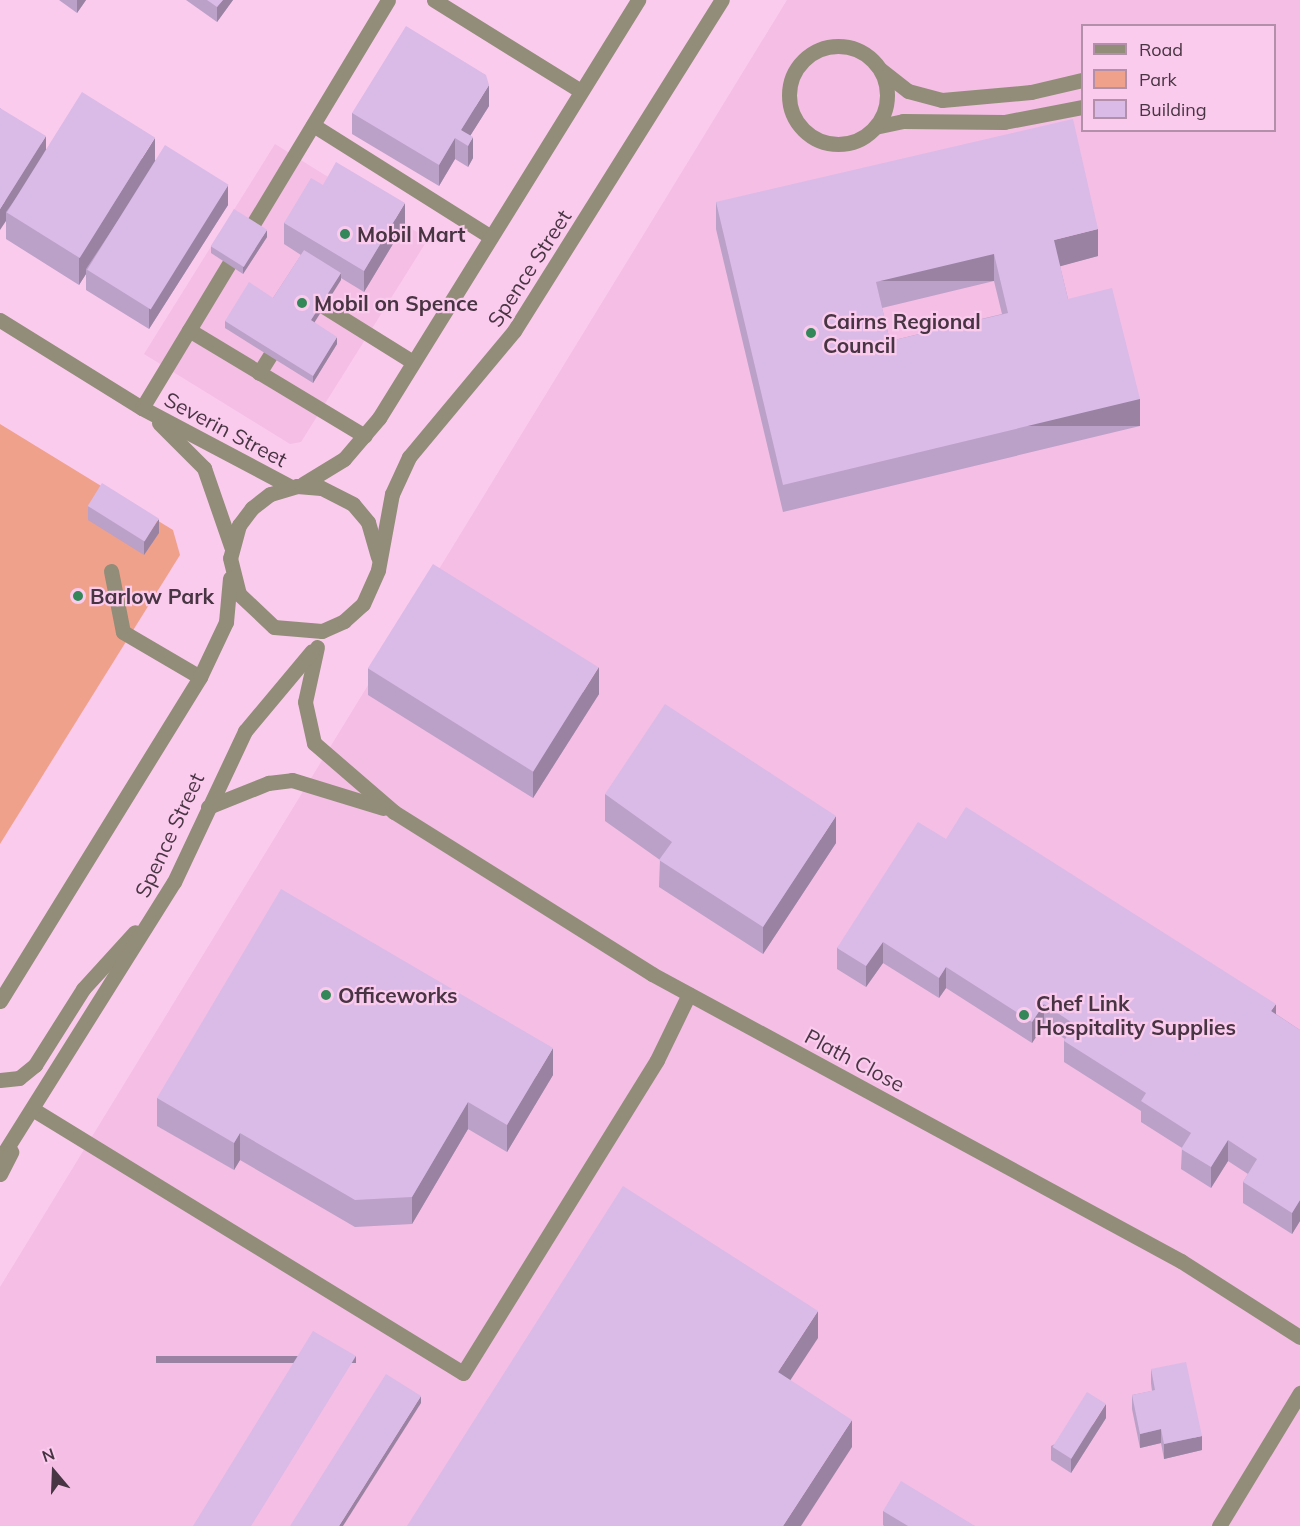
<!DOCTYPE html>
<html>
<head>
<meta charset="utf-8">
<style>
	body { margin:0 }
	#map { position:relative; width:1300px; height:1526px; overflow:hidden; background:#fbcbee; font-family:Mulish,sans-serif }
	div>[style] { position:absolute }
	.built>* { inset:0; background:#f4bee5 }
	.green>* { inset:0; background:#efa18b }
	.minor>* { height:15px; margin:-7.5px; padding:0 7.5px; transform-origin:7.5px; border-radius:7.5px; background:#928d78 }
	.minor>.ring { margin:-7.5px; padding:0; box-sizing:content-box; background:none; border:15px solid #928d78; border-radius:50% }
	.wall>* { inset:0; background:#bba0c7 }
	.shaded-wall>* { inset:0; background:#9982a2; transform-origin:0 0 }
	.building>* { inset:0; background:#dabae7; transform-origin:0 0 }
	.dots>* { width:16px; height:16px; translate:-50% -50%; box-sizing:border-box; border:3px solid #fbcbee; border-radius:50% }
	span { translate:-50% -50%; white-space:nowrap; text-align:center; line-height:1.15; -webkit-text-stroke:4.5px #fbcbee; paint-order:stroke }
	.poi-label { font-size:21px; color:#483543; font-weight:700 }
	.left { translate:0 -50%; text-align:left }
	.street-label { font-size:21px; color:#483543 }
	.legend { position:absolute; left:1081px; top:24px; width:195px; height:108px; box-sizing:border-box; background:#fbcbee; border:2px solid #b38faa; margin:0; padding:8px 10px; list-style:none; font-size:18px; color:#483543 }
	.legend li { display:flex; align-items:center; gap:12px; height:30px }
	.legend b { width:30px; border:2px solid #b38faa }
	.north { position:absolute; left:24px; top:1442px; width:60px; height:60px; -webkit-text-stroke:4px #fbcbee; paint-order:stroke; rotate:341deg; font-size:16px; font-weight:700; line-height:24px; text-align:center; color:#483543 }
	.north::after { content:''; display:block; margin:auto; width:21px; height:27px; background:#483543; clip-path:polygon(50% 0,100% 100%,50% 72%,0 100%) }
</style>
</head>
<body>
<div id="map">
	<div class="built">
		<i style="clip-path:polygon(evenodd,787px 0,1300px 0,1300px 1526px,0 1526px,0 1287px,787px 0,1082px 26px,1274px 26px,1274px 130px,1082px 130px,1082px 26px)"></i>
		<i style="clip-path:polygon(275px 144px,428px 239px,301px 442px,290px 444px,144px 354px)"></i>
	</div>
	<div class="green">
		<i style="clip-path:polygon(0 424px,173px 530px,180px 555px,0 844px)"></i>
	</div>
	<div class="minor">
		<i style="left:434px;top:0;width:173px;rotate:31.8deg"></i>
		<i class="ring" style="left:789px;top:46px;width:83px;height:83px"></i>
		<i style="left:881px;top:70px;width:34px;rotate:38deg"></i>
		<i style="left:908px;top:91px;width:35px;rotate:15deg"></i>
		<i style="left:942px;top:100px;width:89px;rotate:-5.1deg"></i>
		<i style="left:1031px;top:92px;width:52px;rotate:-13.2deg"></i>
		<i style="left:313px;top:125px;width:210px;rotate:32.2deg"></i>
		<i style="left:875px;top:127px;width:29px;rotate:-12deg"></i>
		<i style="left:903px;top:121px;width:101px;rotate:0.6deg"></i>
		<i style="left:1004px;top:122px;width:79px;rotate:-10.9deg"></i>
		<i style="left:307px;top:296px;width:125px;rotate:31.9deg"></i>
		<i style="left:0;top:320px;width:167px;rotate:31.8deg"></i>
		<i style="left:142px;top:408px;width:169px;rotate:27.9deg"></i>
		<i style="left:189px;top:330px;width:205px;rotate:31.1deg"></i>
		<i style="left:259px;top:373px;width:40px;rotate:-58deg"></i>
		<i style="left:142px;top:408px;width:476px;rotate:-58.9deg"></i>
		<i style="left:159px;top:423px;width:64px;rotate:45deg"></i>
		<i style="left:204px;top:468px;width:83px;rotate:70.9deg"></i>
		<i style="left:303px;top:484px;width:48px;rotate:-31.4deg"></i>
		<i style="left:344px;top:459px;width:54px;rotate:-49.5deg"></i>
		<i style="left:379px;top:418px;width:492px;rotate:-58.2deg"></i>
		<i style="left:378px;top:557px;width:36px;rotate:-106deg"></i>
		<i style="left:368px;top:522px;width:23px;rotate:-130deg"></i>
		<i style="left:353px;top:504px;width:36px;rotate:-153deg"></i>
		<i style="left:321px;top:488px;width:24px;rotate:-175deg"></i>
		<i style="left:297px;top:486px;width:28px;rotate:163deg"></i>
		<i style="left:270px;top:494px;width:23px;rotate:142deg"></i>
		<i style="left:252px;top:508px;width:21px;rotate:127deg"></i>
		<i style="left:239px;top:525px;width:34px;rotate:105deg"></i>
		<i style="left:230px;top:558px;width:37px;rotate:76deg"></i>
		<i style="left:239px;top:594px;width:48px;rotate:43.3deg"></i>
		<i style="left:274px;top:627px;width:48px;rotate:4.8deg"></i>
		<i style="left:322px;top:631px;width:24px;rotate:-24deg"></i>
		<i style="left:344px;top:621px;width:25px;rotate:-42deg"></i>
		<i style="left:363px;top:604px;width:37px;rotate:-66deg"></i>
		<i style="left:378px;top:570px;width:77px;rotate:-79.6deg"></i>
		<i style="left:392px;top:494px;width:41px;rotate:-65.3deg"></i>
		<i style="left:409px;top:457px;width:164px;rotate:-50.2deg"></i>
		<i style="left:514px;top:331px;width:391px;rotate:-57.9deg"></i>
		<i style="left:111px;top:571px;width:62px;rotate:78.9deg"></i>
		<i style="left:123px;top:632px;width:89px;rotate:30.3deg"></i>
		<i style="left:317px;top:647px;width:56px;rotate:102.3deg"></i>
		<i style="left:305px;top:702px;width:42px;rotate:77.6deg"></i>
		<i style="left:314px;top:743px;width:106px;rotate:40.8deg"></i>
		<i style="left:394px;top:812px;width:305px;rotate:32.1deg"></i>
		<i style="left:652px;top:974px;width:602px;rotate:28.48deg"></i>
		<i style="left:1181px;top:1261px;width:141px;rotate:32.6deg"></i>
		<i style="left:208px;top:807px;width:65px;rotate:-21.8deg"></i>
		<i style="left:268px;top:783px;width:24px;rotate:-7deg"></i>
		<i style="left:292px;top:780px;width:95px;rotate:17.1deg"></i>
		<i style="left:0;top:1001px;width:381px;rotate:-58.3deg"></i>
		<i style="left:200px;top:677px;width:61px;rotate:-64.7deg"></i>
		<i style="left:226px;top:622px;width:44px;rotate:-84.8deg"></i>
		<i style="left:0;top:1080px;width:19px;rotate:-6deg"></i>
		<i style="left:19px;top:1078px;width:21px;rotate:-39deg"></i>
		<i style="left:35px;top:1065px;width:90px;rotate:-57.7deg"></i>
		<i style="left:83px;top:989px;width:77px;rotate:-47.6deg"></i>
		<i style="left:34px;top:1110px;width:503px;rotate:31.51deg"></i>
		<i style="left:463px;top:1373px;width:368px;rotate:-58.2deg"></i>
		<i style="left:657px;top:1060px;width:73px;rotate:-64.1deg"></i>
		<i style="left:0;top:1159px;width:327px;rotate:-57.9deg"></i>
		<i style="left:174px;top:882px;width:167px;rotate:-64.8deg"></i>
		<i style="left:245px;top:731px;width:104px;rotate:-50.1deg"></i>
		<i style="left:0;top:1174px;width:25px;rotate:-63deg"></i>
		<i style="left:1219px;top:1526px;width:156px;rotate:-58.7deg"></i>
	</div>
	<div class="wall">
		<i style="clip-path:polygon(59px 0,86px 0,77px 13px)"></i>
		<i style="clip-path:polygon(186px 0,233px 0,217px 22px)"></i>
		<i style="clip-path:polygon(489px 106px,470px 136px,473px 158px,468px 167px,455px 159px,439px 186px,352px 134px,352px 113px)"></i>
		<i style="clip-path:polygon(0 108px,46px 149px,155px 160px,228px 205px,149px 329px,86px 290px,86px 274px,79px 285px,6px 239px,6px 221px)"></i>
		<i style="clip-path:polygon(323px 185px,405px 224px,364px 292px,341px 278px,314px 322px,337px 344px,313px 383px,225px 328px,225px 321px,273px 298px,301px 255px,284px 244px,284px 223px)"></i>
		<i style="clip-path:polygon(evenodd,716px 202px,1098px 256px,1060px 266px,1068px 299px,1140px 426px,783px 512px,716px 229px,716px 202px,994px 281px,1002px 314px,890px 341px,882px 308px,994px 281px)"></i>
		<i style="clip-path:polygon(267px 237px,243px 274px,211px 253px,211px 246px)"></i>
		<i style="clip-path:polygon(88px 506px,159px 533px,144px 555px,88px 520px)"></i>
		<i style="clip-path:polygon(368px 668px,599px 694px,533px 798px,368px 695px)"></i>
		<i style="clip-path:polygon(605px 794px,836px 843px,763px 954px,659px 887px,660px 860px,605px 821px)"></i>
		<i style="clip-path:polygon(946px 839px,1276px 1014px,1300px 1030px,1300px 1221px,1292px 1234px,1243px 1203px,1243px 1182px,1248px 1174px,1228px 1161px,1211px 1188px,1181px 1169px,1182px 1148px,1141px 1122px,1141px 1111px,1064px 1062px,1064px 1041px,1065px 1039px,1044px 1025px,1032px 1043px,946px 988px,939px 998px,883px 963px,866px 987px,837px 969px,837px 948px)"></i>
		<i style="clip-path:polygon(553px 1075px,507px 1152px,468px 1129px,412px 1224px,355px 1227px,240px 1160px,234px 1170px,157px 1126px,157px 1098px)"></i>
		<i style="clip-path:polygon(1151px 1369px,1202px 1450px,1164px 1459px,1161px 1443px,1140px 1448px,1132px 1409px,1132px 1395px,1152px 1391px,1151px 1383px)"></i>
		<i style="clip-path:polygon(1106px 1418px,1071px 1473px,1051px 1460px,1051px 1446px)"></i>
		<i style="clip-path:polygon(883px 1511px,975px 1526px,884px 1526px,883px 1525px)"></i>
	</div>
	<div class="shaded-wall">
		<i style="clip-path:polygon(77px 0,86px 0,77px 13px)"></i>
		<i style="clip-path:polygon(223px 0,233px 0,217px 22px,217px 7px)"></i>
		<i style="clip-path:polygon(489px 85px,489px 106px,465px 144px,461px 130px)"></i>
		<i style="clip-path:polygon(46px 136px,46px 157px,6px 212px,6px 221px,0 230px,0 209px)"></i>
		<i style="clip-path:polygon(473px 137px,473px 158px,468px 167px,468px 146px)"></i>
		<i style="clip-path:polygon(155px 138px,155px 165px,86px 269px,86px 274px,79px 285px,79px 258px)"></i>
		<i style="clip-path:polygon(455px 138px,455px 159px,439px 186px,439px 165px)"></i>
		<i style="clip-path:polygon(228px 185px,228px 205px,149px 329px,149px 309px)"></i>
		<i style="clip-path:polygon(405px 203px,405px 224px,364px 292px,364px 271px)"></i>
		<i style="clip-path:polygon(1098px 229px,1098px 256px,1054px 268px,1054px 240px)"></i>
		<i style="clip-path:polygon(267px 230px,267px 237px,243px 274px,243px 267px)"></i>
		<i style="left:994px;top:254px;width:27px;height:121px;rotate:90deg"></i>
		<i style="clip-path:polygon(341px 273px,341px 280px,311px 328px,311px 320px)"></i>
		<i style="clip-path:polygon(337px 337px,337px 344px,313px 383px,313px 376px)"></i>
		<i style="left:1140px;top:399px;width:27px;height:367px;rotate:90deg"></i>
		<i style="clip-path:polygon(159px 519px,159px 533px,144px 555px,144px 541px)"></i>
		<i style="clip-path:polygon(599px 667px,599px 694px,533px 798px,533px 771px)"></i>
		<i style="clip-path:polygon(836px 816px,836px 843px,763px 954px,763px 927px)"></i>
		<i style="clip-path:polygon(883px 942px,883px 963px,866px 987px,866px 966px)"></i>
		<i style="clip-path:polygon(946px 967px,946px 988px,939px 998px,939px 978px)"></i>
		<i style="clip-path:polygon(1044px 1004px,1044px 1025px,1032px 1043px,1032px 1022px)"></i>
		<i style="clip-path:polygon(1276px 1004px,1276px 1025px,1271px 1011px)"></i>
		<i style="clip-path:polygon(553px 1048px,553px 1075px,507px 1152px,507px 1125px)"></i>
		<i style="clip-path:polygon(468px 1102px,468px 1129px,412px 1224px,412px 1197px)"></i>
		<i style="clip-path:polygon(240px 1133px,240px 1160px,234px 1170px,234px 1143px)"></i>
		<i style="clip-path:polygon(1228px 1140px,1228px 1161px,1211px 1188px,1211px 1167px)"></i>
		<i style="clip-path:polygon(1300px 1200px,1300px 1221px,1292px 1234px,1292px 1213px)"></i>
		<i style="clip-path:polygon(818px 1311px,818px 1338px,778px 1399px,778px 1372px)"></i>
		<i style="left:356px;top:1356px;width:7px;height:200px;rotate:90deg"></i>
		<i style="clip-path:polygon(421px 1396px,421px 1403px,343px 1526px,339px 1526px)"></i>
		<i style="clip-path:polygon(1106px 1404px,1106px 1418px,1071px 1473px,1071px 1459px)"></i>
		<i style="clip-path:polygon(852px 1420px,852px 1447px,801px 1526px,783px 1526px)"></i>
		<i style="clip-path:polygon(1161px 1429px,1161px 1443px,1140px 1448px,1140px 1434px)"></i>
		<i style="clip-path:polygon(1202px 1436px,1202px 1450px,1164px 1459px,1164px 1444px)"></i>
	</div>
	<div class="building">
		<i style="clip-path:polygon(207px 0,223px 0,217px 7px)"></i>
		<i style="clip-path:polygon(406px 26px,486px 75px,489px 85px,461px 130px,473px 137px,468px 146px,455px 138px,439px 165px,352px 113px)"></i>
		<i style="left:82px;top:92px;width:86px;height:142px;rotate:32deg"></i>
		<i style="clip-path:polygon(0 108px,46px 136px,0 209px)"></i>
		<i style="clip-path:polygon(evenodd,1073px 119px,1098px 229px,1054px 240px,1068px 299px,1112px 288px,1140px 399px,783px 485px,716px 202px,1073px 119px,994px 254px,1008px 313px,890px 341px,876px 282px,994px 254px)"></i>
		<i style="left:165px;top:145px;width:75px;height:147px;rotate:32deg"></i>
		<i style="clip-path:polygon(336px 162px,405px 203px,364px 271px,284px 223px,311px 178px,323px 185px)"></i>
		<i style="left:234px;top:209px;width:39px;height:44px;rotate:32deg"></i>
		<i style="clip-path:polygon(304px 250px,341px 273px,311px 320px,337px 337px,313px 376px,225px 321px,249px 282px,273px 298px)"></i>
		<i style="left:102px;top:483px;width:67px;height:27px;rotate:32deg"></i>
		<i style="left:433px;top:564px;width:195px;height:123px;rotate:32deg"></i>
		<i style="clip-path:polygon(665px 704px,836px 816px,763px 927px,659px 860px,672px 842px,605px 794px)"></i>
		<i style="clip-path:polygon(966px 807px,1276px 1004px,1271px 1011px,1300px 1030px,1300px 1200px,1292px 1213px,1243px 1182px,1257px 1159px,1228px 1140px,1211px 1167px,1181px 1149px,1191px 1133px,1141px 1101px,1146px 1093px,1064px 1041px,1074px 1024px,1044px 1004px,1032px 1022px,946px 967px,939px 978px,883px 942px,866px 966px,837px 948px,918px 822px,946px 839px)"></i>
		<i style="clip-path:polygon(281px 889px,553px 1048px,507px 1125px,468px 1102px,412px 1197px,355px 1200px,240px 1133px,234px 1143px,157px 1098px)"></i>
		<i style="clip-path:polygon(623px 1186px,818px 1311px,778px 1372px,852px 1420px,783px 1526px,407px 1526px)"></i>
		<i style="clip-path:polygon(313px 1331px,356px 1356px,251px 1526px,193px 1526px)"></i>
		<i style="clip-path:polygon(1186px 1362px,1202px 1436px,1164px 1444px,1161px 1429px,1140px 1434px,1132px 1395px,1155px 1390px,1151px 1369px)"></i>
		<i style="clip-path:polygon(386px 1374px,421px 1396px,339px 1526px,290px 1526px)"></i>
		<i style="left:1087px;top:1392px;width:22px;height:65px;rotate:32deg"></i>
		<i style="clip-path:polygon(901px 1481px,975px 1526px,908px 1526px,883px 1511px)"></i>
	</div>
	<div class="dots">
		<i style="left:345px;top:234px;background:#348759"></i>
		<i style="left:302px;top:303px;background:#348759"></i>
		<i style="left:811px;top:333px;background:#348759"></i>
		<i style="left:78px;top:596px;background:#348759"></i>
		<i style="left:326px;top:995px;background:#348759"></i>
		<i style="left:1024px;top:1015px;background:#348759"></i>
	</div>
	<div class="poi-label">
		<span class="left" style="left:357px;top:234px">Mobil Mart</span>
		<span class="left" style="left:314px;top:303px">Mobil on Spence</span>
		<span class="left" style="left:823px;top:333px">Cairns Regional<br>Council</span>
		<span class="left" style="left:90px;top:596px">Barlow Park</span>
		<span class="left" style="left:338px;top:995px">Officeworks</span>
		<span class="left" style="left:1036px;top:1015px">Chef Link<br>Hospitality Supplies</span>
	</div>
	<div class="street-label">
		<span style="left:529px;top:268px;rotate:-57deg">Spence Street</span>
		<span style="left:226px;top:429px;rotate:28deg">Severin Street</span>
		<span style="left:169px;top:835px;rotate:-65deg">Spence Street</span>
		<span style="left:855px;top:1060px;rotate:28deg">Plath Close</span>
	</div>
	<ul class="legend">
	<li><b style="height:8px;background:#928d78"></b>Road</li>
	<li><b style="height:16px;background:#efa18b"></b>Park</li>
	<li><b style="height:16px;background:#dabae7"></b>Building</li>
	</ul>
	<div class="north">N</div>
</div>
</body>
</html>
